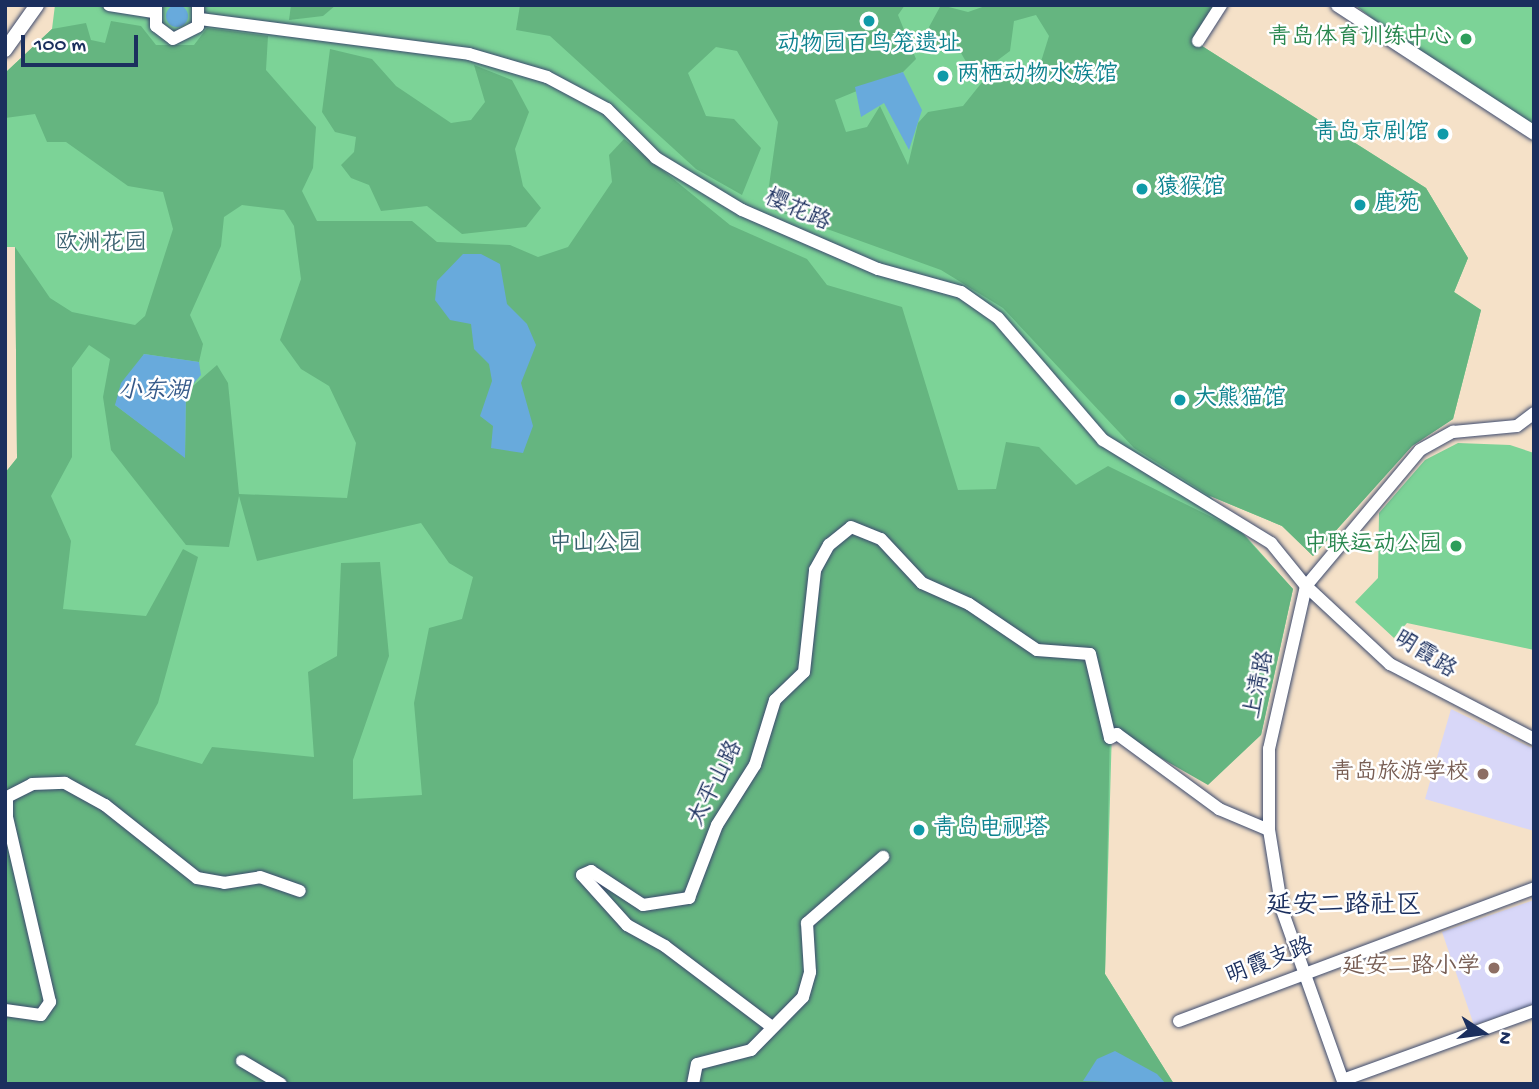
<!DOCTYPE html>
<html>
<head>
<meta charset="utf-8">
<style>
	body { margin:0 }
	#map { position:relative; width:1539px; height:1089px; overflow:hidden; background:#f5e1c8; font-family:"Gochi Hand","LXGW WenKai TC",sans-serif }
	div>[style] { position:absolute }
	.built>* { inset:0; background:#d8d7f8 }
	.green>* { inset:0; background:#7cd397 }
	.forest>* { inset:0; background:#65b580 }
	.water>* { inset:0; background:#68aadc }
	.round { border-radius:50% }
	.roads { filter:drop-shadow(0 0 2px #3c4a6e) drop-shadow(0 0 2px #3c4a6e) }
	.minor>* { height:12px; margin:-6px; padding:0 6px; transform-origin:6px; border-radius:6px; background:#fff }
	.major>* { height:14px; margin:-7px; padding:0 7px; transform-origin:7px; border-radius:7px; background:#fff }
	.dots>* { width:19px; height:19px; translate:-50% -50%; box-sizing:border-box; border:4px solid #fff; border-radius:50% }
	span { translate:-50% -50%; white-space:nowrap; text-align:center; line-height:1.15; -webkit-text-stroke:5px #fff; paint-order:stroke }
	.leisure-label { font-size:23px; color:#27864d }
	.right { translate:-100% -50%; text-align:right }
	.culture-label { font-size:23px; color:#0d838f }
	.left { translate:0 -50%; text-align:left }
	.street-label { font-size:23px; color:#1b2f5e }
	.park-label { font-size:23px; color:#38606f }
	.education-label { font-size:23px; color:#785e54 }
	.water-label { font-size:24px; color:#365a8a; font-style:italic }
	.quarter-label { font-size:26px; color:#1b2f5e }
	.frame { position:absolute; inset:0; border:7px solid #1b2f5e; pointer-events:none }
	.north { position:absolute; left:1448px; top:998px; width:70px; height:70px; -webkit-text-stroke:5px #fff; paint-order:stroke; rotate:103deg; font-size:19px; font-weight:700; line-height:28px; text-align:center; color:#1b2f5e }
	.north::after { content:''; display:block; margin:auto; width:24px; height:32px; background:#1b2f5e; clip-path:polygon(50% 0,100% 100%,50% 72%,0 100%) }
	.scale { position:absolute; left:21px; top:35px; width:117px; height:32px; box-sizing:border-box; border:4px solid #1b2f5e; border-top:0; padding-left:9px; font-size:21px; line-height:24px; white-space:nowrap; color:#1b2f5e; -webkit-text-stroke:5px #fff; paint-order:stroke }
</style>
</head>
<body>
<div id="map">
	<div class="built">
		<i style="clip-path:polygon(1451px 709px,1534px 749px,1534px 831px,1425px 799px)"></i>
		<i style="clip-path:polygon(1534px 900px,1534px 1004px,1474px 1025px,1442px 932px)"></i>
	</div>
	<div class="green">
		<i style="clip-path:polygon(55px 5px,1223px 5px,1202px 46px,1426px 188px,1468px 258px,1454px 292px,1481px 310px,1453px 419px,1412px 446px,1313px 556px,1282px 526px,1210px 496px,1293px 589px,1261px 735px,1112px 729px,1105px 974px,1174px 1084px,5px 1084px,5px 473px,17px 458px,15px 247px,5px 247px,5px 73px,52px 29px)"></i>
		<i style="clip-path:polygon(1355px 5px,1534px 5px,1534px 128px,1441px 73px)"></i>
		<i style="clip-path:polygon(1458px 443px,1510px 445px,1534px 453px,1534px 650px,1407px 623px,1394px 638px,1355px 602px,1378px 578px,1379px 513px,1425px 460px)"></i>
	</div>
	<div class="forest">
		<i style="clip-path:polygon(291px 5px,336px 5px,323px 16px,289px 20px)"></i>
		<i style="clip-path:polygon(520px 5px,905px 5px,898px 15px,916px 59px,903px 72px,835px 100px,846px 132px,867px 127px,880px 106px,908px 165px,918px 123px,928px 112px,963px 106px,991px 71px,1034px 84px,1049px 36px,1036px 15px,1014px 21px,1010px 51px,975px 77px,961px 53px,937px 50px,929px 27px,941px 5px,968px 12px,988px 5px,1223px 5px,1202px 46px,1426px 188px,1468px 258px,1454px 292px,1481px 310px,1453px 419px,1412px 446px,1313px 556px,1282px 526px,1208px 495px,1134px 448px,1003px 308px,941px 270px,766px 207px,778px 122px,737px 51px,716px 47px,688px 73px,706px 116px,734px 119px,761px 148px,742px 195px,696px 169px,550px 36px,516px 30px)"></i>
		<i style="clip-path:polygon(evenodd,111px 21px,141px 26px,156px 45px,194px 45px,207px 28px,268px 36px,266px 70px,316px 127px,313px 168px,302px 191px,317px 221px,412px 221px,437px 242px,510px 245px,538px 257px,568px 247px,612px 182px,609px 155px,624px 139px,730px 225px,807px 259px,827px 285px,902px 307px,958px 490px,996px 489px,1006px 442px,1039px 447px,1076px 485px,1108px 466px,1240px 531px,1293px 589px,1261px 735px,1208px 785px,1110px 729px,1105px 974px,1174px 1084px,5px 1084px,5px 473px,17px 458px,15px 247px,50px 298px,72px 312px,135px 325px,145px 316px,173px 229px,163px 192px,128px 186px,66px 142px,47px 142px,35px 114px,5px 118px,5px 73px,52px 29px,86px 23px,91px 40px,105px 43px,111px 21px,242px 205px,284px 210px,294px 226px,301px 279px,280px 340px,301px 369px,329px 386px,356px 443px,347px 498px,239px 494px,228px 383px,217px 365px,186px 392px,185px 457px,115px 405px,144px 354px,199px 362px,203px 344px,190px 315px,221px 246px,224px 217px,242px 205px,111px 21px,89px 345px,110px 359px,103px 397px,111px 450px,186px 545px,229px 547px,239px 496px,257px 561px,421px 523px,449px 563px,473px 577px,462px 619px,429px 628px,414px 703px,422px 795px,353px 799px,353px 760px,389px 656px,380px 562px,341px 563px,337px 656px,308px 672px,314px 757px,212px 747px,202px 764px,135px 745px,158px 703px,198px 557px,183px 549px,146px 616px,63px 609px,71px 541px,51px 496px,72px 457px,72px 368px,89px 345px)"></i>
		<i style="clip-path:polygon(330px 49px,372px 59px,396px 86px,451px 123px,471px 120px,485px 102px,474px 65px,512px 80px,529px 112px,515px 149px,523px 186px,541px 208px,526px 227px,462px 234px,427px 206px,381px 211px,369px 185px,351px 178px,341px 165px,354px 152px,356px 137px,335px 132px,322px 112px)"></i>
	</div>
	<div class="water">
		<i class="round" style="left:166px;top:5px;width:22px;height:22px"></i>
		<i style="clip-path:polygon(903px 72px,922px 110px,909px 150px,884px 103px,861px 117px,855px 87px)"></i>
		<i style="clip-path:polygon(463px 254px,481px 254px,500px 264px,507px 304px,527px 324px,536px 345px,521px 383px,533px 426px,523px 453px,491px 448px,493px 426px,480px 416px,492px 381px,489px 364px,474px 349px,471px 324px,450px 320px,435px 300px,437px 281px)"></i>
		<i style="clip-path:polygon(144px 354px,199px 362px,201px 375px,186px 392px,185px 458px,115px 405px,121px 383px)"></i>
		<i style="clip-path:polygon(1115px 1051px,1157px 1074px,1166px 1084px,1083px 1081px,1097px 1059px)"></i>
	</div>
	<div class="roads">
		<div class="minor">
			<i style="left:109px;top:5px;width:45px;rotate:9deg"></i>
			<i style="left:156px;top:5px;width:21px;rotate:90deg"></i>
			<i style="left:156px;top:26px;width:21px;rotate:37deg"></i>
			<i style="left:173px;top:39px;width:28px;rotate:-27deg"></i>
			<i style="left:198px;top:26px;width:21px;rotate:-90deg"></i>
			<i style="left:200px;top:19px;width:271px;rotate:7.4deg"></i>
			<i style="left:469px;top:54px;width:81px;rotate:16.4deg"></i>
			<i style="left:547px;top:77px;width:68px;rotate:28.1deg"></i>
			<i style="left:607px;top:109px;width:69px;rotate:45deg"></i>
			<i style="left:656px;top:158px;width:100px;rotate:31.2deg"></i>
			<i style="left:742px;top:210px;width:148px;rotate:23.5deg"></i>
			<i style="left:878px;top:269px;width:86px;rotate:15.5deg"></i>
			<i style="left:961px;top:292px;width:45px;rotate:35.1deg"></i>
			<i style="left:998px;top:318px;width:161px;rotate:49.3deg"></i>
			<i style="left:1103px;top:440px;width:197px;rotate:31.5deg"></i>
			<i style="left:1271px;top:543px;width:55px;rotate:50.9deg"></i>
			<i style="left:1306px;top:586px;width:115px;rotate:42.9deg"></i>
			<i style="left:1390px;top:664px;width:162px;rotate:27.5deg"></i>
			<i style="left:1198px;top:41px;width:43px;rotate:-57.4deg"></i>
			<i style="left:5px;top:1010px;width:36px;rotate:8deg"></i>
			<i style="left:41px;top:1015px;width:16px;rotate:-55deg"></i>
			<i style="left:50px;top:1002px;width:190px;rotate:-103.1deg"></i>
			<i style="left:7px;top:817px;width:20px;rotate:-90deg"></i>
			<i style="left:7px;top:797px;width:28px;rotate:-27deg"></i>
			<i style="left:32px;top:784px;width:33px;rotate:-2deg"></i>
			<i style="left:65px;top:783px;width:46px;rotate:28.8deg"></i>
			<i style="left:105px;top:805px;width:117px;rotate:38.4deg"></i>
			<i style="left:197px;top:878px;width:27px;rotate:10deg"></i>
			<i style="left:224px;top:883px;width:36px;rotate:-9deg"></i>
			<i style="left:260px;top:877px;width:42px;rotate:19.3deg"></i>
			<i style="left:1179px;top:1021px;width:379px;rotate:-20.5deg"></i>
			<i style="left:772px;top:1027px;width:134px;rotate:-142.9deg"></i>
			<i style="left:665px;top:946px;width:43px;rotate:-151.1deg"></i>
			<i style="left:627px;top:925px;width:67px;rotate:-132deg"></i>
			<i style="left:582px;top:875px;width:10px;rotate:-24deg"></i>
			<i style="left:591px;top:871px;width:62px;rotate:33.2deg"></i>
			<i style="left:643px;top:905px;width:47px;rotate:-8.7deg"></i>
			<i style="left:689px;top:898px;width:78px;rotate:-69deg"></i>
			<i style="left:717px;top:825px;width:71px;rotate:-57.7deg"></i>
			<i style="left:755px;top:765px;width:68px;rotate:-72.9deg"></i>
			<i style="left:775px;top:700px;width:40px;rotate:-44deg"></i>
			<i style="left:804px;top:672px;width:103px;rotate:-83.8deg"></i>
			<i style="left:815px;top:570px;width:29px;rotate:-61deg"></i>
			<i style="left:829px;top:545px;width:28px;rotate:-39deg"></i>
			<i style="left:851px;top:527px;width:32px;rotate:22deg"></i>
			<i style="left:881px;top:539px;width:60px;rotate:47deg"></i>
			<i style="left:922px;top:583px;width:51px;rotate:24.1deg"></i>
			<i style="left:969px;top:604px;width:82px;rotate:34.1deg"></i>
			<i style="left:1037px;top:650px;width:53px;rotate:4.3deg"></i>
			<i style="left:1090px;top:654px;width:86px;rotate:76.6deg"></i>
			<i style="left:1110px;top:738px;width:8px;rotate:-30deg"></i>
			<i style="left:1117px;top:734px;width:127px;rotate:36.3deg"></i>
			<i style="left:1219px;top:809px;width:54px;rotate:22.8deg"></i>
			<i style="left:242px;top:1061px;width:45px;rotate:30.5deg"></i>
			<i style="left:1343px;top:1080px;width:203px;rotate:-19.9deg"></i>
			<i style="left:693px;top:1084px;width:20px;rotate:-79deg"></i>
			<i style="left:697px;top:1064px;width:56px;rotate:-14.5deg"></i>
			<i style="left:751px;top:1050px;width:74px;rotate:-45.5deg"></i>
			<i style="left:803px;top:997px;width:26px;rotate:-74deg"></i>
			<i style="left:810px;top:972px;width:49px;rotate:-93.5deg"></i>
			<i style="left:807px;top:923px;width:101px;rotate:-41deg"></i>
			<i style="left:1344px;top:1084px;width:185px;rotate:-109.6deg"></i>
			<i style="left:1282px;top:910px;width:81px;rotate:-99.2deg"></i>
			<i style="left:1269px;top:830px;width:81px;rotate:-90deg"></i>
			<i style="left:1269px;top:749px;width:167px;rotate:-77.2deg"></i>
			<i style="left:1306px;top:586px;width:177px;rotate:-50deg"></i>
			<i style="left:1420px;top:450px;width:38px;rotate:-29deg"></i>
			<i style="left:1453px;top:432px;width:64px;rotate:-5.4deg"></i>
			<i style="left:1517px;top:426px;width:21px;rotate:-37deg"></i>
		</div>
		<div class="major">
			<i style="left:1338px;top:5px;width:234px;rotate:33.1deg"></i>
			<i style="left:5px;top:50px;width:55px;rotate:-54.6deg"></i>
		</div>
	</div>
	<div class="dots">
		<i style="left:869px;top:21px;background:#0f9aa8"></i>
		<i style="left:1466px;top:39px;background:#2e9e5b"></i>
		<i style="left:943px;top:76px;background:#0f9aa8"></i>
		<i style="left:1443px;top:134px;background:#0f9aa8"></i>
		<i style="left:1142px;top:189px;background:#0f9aa8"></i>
		<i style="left:1360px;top:205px;background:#0f9aa8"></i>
		<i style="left:1180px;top:400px;background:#0f9aa8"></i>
		<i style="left:1456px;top:546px;background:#2e9e5b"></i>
		<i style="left:1483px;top:774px;background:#8d6e63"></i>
		<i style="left:919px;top:830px;background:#0f9aa8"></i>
		<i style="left:1494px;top:968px;background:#8d6e63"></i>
	</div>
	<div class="leisure-label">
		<span class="right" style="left:1452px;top:39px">青岛体育训练中心</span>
		<span class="right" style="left:1442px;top:546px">中联运动公园</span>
	</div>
	<div class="culture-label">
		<span style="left:869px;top:46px">动物园百鸟笼遗址</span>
		<span class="left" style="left:957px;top:76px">两栖动物水族馆</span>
		<span class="right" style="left:1429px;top:134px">青岛京剧馆</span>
		<span class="left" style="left:1156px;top:189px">猿猴馆</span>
		<span class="left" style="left:1374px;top:205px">鹿苑</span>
		<span class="left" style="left:1194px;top:400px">大熊猫馆</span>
		<span class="left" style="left:933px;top:830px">青岛电视塔</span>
	</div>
	<div class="street-label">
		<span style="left:797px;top:212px;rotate:24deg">樱花路</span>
		<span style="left:1424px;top:656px;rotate:32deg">明霞路</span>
		<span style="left:1261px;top:685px;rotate:-78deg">上清路</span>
		<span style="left:717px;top:784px;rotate:-63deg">太平山路</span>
		<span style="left:1270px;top:963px;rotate:-21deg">明霞支路</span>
	</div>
	<div class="park-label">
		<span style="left:101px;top:245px">欧洲花园</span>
		<span style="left:595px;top:545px">中山公园</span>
	</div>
	<div class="education-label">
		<span class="right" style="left:1469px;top:774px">青岛旅游学校</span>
		<span class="right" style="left:1480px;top:968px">延安二路小学</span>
	</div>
	<div class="water-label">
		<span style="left:154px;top:393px">小东湖</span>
	</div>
	<div class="quarter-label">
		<span style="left:1344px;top:908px">延安二路社区</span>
	</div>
	<div class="frame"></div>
	<div class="north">N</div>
	<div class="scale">100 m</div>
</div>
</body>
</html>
